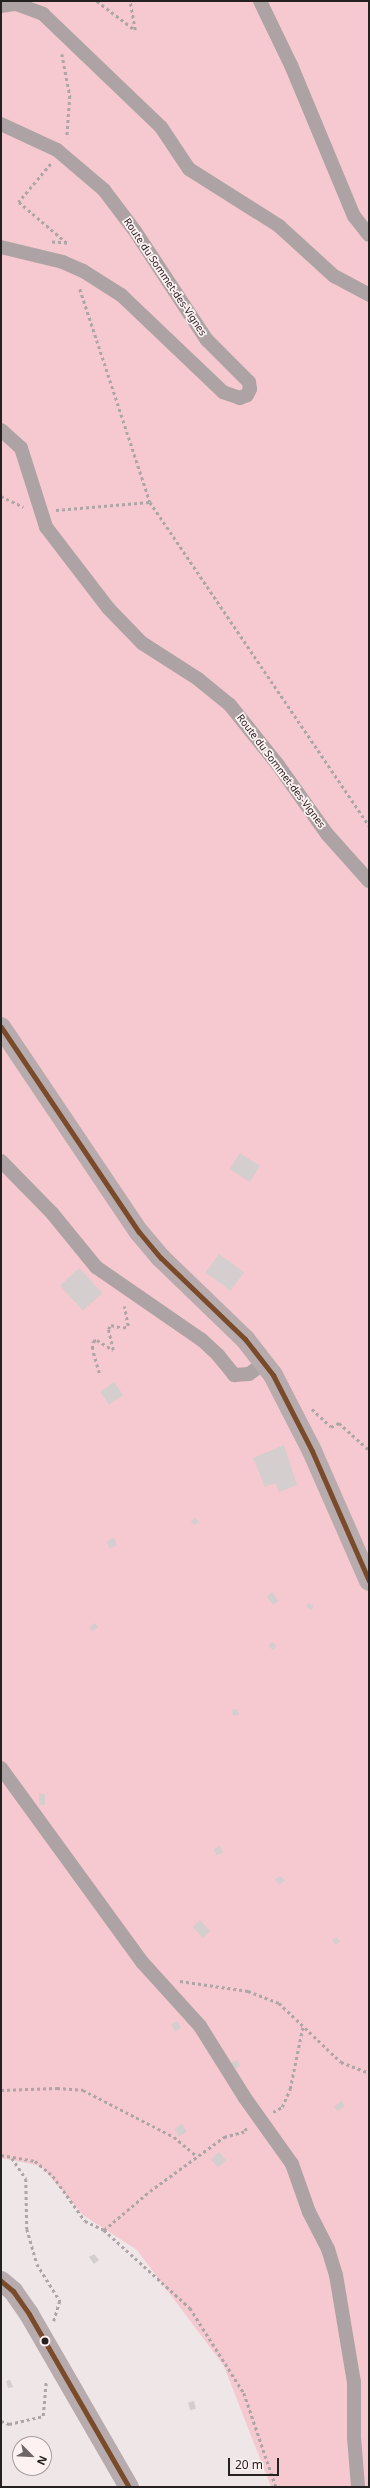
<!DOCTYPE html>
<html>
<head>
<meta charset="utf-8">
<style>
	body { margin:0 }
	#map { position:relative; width:370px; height:2488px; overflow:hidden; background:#eee6e7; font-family:"Noto Sans",sans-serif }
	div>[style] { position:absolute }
	.green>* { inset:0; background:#f5c9cf }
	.building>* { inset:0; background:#d4cecf; transform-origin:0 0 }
	.path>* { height:2.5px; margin-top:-1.25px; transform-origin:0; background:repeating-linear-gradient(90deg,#ada5a6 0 3px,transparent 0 6px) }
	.street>* { height:14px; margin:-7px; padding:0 7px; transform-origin:7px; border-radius:7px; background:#aea3a4 }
	.secondary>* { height:20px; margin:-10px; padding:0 10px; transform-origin:10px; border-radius:10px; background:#b7abad }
	.bus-1>* { height:5px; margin:-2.5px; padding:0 2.5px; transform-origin:2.5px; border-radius:2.5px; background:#7a4b2a }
	.dots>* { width:11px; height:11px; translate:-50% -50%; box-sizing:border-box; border:2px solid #fdf1f2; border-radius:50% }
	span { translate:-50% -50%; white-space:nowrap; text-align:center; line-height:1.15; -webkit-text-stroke:3.5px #fdf1f2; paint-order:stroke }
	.street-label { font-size:10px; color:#262121 }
	.frame { position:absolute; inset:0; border:2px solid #262121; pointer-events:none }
	.north { position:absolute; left:12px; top:2436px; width:40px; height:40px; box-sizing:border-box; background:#fdf1f2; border:1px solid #a79e9e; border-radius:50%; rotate:114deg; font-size:11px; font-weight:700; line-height:16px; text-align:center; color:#262121 }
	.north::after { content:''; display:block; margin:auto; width:14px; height:18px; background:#6c6666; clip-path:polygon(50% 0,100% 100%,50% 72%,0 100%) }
	.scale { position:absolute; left:228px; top:2458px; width:51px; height:18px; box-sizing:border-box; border:2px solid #262121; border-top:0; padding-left:5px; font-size:12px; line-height:14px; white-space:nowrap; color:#262121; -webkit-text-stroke:3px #fdf1f2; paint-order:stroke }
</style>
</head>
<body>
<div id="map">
	<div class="green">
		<i style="clip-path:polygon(1px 1px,369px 1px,369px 2487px,271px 2487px,224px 2366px,137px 2250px,83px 2215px,41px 2166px,1px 2158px)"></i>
	</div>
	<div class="building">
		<i style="left:240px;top:1153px;width:24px;height:19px;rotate:33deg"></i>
		<i style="left:219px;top:1254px;width:31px;height:23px;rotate:36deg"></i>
		<i style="left:79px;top:1268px;width:34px;height:26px;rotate:47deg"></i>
		<i style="left:114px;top:1382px;width:16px;height:17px;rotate:55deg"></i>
		<i style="clip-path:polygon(284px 1445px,297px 1485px,279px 1492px,275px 1483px,265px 1487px,253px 1458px)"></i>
		<i style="clip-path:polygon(195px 1518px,199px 1522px,194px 1525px,191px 1521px)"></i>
		<i style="left:114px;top:1538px;width:8px;height:8px;rotate:67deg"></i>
		<i style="left:272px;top:1592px;width:11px;height:7px;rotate:52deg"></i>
		<i style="clip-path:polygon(309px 1603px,314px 1606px,311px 1610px,306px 1606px)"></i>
		<i style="left:95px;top:1623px;width:5px;height:7px;rotate:53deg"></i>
		<i style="clip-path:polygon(272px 1642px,277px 1646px,273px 1650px,268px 1646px)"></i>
		<i style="left:238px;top:1709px;width:6px;height:6px;rotate:81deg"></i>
		<i style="left:39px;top:1794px;width:6px;height:11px"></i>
		<i style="left:220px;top:1846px;width:7px;height:7px;rotate:63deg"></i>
		<i style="clip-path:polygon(281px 1876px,285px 1881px,279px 1885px,275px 1879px)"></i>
		<i style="left:200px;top:1920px;width:15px;height:10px;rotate:48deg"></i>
		<i style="clip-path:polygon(336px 1937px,340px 1941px,336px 1945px,332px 1940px)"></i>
		<i style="left:177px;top:2021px;width:8px;height:7px;rotate:60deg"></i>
		<i style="clip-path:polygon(237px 2060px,240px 2066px,233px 2070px,229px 2064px)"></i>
		<i style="left:341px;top:2101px;width:6px;height:9px;rotate:51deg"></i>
		<i style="left:182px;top:2124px;width:9px;height:9px;rotate:58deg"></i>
		<i style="left:219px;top:2152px;width:11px;height:11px;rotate:49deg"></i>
		<i style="clip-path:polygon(94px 2254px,99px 2260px,94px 2264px,89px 2257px)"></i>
		<i style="clip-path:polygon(10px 2380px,13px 2387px,8px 2388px,6px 2381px)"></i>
		<i style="left:194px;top:2401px;width:8px;height:6px;rotate:76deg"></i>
	</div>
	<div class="path">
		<i style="left:97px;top:1px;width:48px;rotate:37.3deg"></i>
		<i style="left:135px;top:30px;width:29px;rotate:-100deg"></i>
		<i style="left:62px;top:54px;width:43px;rotate:79.2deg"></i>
		<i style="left:70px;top:96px;width:42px;rotate:94.1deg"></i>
		<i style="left:51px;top:164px;width:50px;rotate:130.1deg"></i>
		<i style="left:19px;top:202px;width:63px;rotate:40.5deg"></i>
		<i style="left:67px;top:243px;width:15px;rotate:-176deg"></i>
		<i style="left:80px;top:289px;width:224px;rotate:71.8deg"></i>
		<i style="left:150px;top:502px;width:391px;rotate:55.9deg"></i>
		<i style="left:1px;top:496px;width:25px;rotate:26deg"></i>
		<i style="left:56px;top:510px;width:94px;rotate:-4.9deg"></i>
		<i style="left:99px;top:1373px;width:25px;rotate:-106deg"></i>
		<i style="left:92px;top:1349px;width:8px;rotate:-83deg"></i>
		<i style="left:93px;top:1341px;width:4px;rotate:-14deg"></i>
		<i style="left:97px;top:1340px;width:19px;rotate:32deg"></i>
		<i style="left:113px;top:1350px;width:22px;rotate:-103deg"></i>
		<i style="left:108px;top:1329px;width:5px;rotate:-53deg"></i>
		<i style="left:111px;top:1325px;width:12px;rotate:14deg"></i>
		<i style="left:123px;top:1328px;width:5px;rotate:-22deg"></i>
		<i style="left:128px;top:1326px;width:20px;rotate:-101deg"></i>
		<i style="left:312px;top:1409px;width:26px;rotate:43deg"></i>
		<i style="left:331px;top:1427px;width:9px;rotate:-27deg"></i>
		<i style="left:339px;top:1423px;width:40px;rotate:42deg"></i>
		<i style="left:180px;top:1981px;width:69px;rotate:8.4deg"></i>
		<i style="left:248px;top:1991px;width:33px;rotate:21deg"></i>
		<i style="left:279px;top:2003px;width:86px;rotate:43.6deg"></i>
		<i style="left:341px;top:2062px;width:30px;rotate:21deg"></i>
		<i style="left:1px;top:2090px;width:56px;rotate:-2deg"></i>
		<i style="left:57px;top:2088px;width:26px;rotate:4deg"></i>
		<i style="left:83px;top:2090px;width:102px;rotate:27.3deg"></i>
		<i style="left:174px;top:2137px;width:30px;rotate:40deg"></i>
		<i style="left:273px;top:2112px;width:10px;rotate:-29deg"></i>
		<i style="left:282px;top:2107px;width:20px;rotate:-66deg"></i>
		<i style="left:290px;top:2089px;width:65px;rotate:-78.5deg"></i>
		<i style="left:1px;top:2155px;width:35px;rotate:10deg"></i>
		<i style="left:35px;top:2161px;width:23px;rotate:40deg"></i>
		<i style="left:53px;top:2176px;width:55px;rotate:54.6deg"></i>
		<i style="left:85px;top:2221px;width:21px;rotate:25deg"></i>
		<i style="left:104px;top:2230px;width:116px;rotate:42.2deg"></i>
		<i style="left:190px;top:2308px;width:101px;rotate:57.6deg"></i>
		<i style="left:244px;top:2393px;width:99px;rotate:71.2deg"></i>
		<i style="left:12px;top:2158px;width:25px;rotate:56deg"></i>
		<i style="left:26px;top:2179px;width:50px;rotate:88.9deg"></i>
		<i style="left:27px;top:2229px;width:36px;rotate:74deg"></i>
		<i style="left:37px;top:2264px;width:44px;rotate:58.1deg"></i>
		<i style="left:60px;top:2301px;width:21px;rotate:107deg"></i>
		<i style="left:104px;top:2230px;width:60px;rotate:-40.3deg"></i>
		<i style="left:150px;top:2191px;width:92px;rotate:-36.1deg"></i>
		<i style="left:224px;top:2137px;width:23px;rotate:-15deg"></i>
		<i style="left:246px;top:2131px;width:5px;rotate:-112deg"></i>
		<i style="left:1px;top:2421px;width:9px;rotate:21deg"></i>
		<i style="left:9px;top:2424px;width:35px;rotate:-13deg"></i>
		<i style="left:43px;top:2416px;width:34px;rotate:-85deg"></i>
	</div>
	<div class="street">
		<i style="left:260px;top:1px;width:71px;rotate:64.2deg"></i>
		<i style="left:291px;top:65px;width:164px;rotate:67.4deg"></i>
		<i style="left:354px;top:216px;width:24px;rotate:52deg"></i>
		<i style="left:1px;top:6px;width:15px;rotate:-8deg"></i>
		<i style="left:16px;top:4px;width:29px;rotate:20deg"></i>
		<i style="left:43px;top:14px;width:163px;rotate:43.8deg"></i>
		<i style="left:161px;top:127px;width:50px;rotate:56.3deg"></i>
		<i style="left:189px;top:169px;width:107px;rotate:32.3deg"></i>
		<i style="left:279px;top:226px;width:74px;rotate:42.3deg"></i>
		<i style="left:334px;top:276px;width:40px;rotate:28deg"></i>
		<i style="left:1px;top:124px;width:62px;rotate:24.9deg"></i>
		<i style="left:57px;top:150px;width:62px;rotate:40.4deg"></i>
		<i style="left:104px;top:190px;width:51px;rotate:52.9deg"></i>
		<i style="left:135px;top:231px;width:131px;rotate:56.6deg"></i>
		<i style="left:207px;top:340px;width:59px;rotate:45deg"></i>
		<i style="left:249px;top:382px;width:7px;rotate:82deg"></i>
		<i style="left:250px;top:389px;width:7px;rotate:117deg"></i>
		<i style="left:247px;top:395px;width:8px;rotate:157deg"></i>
		<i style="left:240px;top:398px;width:18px;rotate:-161deg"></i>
		<i style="left:223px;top:392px;width:141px;rotate:-136.4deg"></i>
		<i style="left:121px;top:295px;width:45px;rotate:-147.7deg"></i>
		<i style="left:83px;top:271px;width:22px;rotate:-156deg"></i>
		<i style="left:63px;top:262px;width:64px;rotate:-166.4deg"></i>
		<i style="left:1px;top:430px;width:27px;rotate:42deg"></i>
		<i style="left:21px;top:448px;width:83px;rotate:72.4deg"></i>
		<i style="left:46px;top:527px;width:103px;rotate:52.5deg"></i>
		<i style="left:109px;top:609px;width:47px;rotate:45.9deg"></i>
		<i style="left:142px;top:643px;width:67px;rotate:32.7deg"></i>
		<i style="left:198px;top:679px;width:41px;rotate:39.1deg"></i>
		<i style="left:230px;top:705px;width:77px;rotate:51.3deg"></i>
		<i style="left:278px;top:765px;width:85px;rotate:54.6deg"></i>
		<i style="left:327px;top:834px;width:63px;rotate:48.2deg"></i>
		<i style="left:1px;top:1161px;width:73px;rotate:45.6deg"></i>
		<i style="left:52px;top:1213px;width:70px;rotate:50.8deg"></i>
		<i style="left:96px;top:1267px;width:129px;rotate:34.6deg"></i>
		<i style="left:202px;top:1340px;width:22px;rotate:43deg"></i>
		<i style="left:218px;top:1355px;width:26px;rotate:51deg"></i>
		<i style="left:234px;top:1375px;width:15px;rotate:-4deg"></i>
		<i style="left:249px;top:1374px;width:19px;rotate:-36deg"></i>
		<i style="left:1px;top:1768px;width:240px;rotate:54deg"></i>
		<i style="left:142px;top:1962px;width:86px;rotate:47.8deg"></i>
		<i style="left:200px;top:2026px;width:85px;rotate:58deg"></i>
		<i style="left:245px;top:2098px;width:81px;rotate:54.5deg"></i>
		<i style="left:292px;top:2164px;width:51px;rotate:70.5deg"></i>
		<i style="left:309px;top:2212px;width:42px;rotate:62.8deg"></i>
		<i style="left:328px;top:2249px;width:27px;rotate:73deg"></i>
		<i style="left:336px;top:2275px;width:109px;rotate:80.5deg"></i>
		<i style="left:354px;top:2382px;width:55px;rotate:90deg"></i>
		<i style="left:354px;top:2437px;width:50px;rotate:85.4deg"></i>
	</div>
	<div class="secondary">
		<i style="left:1px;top:1027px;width:247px;rotate:56.1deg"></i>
		<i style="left:139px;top:1232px;width:34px;rotate:50deg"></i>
		<i style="left:161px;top:1258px;width:117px;rotate:44deg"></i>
		<i style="left:245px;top:1339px;width:46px;rotate:52.1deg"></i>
		<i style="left:273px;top:1375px;width:85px;rotate:62.8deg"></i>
		<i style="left:312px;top:1451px;width:142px;rotate:66.3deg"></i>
		<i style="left:1px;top:2281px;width:16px;rotate:40deg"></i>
		<i style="left:13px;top:2291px;width:28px;rotate:55deg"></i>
		<i style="left:29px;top:2314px;width:200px;rotate:60deg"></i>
	</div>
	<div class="bus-1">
		<i style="left:1px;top:1027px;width:247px;rotate:56.1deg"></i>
		<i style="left:139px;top:1232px;width:34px;rotate:50deg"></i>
		<i style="left:161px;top:1258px;width:117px;rotate:44deg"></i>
		<i style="left:245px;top:1339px;width:46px;rotate:52.1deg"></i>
		<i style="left:273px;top:1375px;width:85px;rotate:62.8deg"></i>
		<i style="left:312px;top:1451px;width:142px;rotate:66.3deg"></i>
		<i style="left:1px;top:2281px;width:16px;rotate:40deg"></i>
		<i style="left:13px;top:2291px;width:28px;rotate:55deg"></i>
		<i style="left:29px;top:2314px;width:200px;rotate:60deg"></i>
	</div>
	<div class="dots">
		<i style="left:45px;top:2341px;background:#262121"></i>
	</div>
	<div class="street-label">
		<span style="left:165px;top:277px;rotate:56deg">Route du Sommet-des-Vignes</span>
		<span style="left:281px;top:771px;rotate:53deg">Route du Sommet-des-Vignes</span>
	</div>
	<div class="frame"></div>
	<div class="north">N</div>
	<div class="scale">20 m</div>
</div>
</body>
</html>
